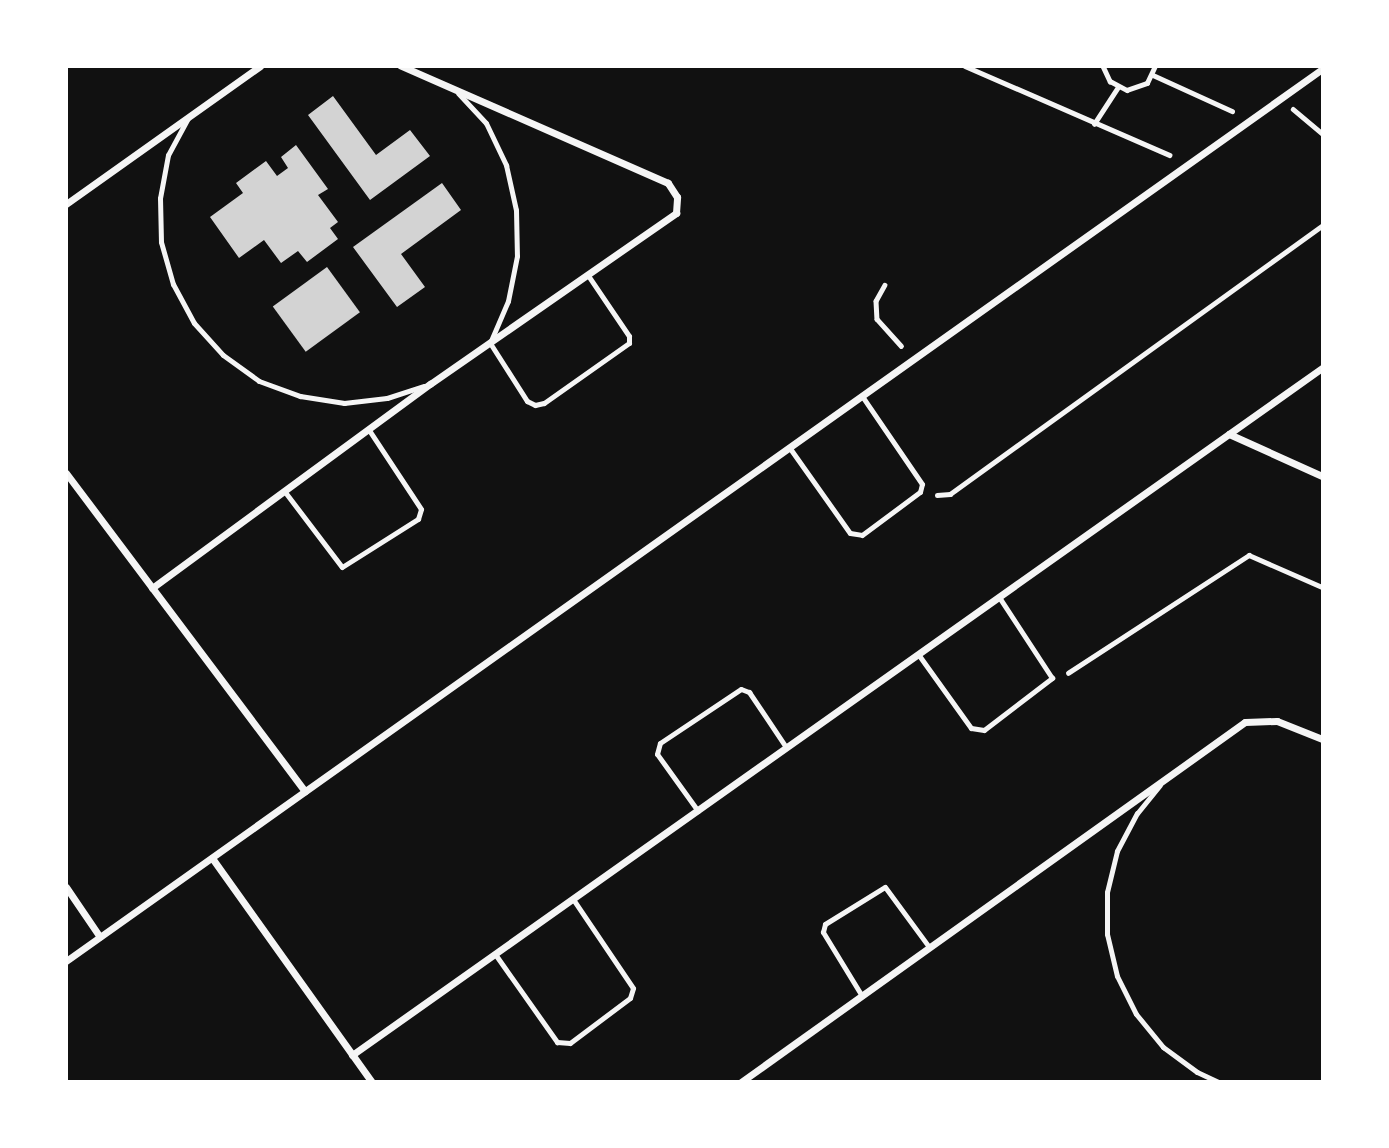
<!DOCTYPE html>
<html>
<head>
<meta charset="utf-8">
<style>
	body { margin:0 }
	#map { position:relative; width:1389px; height:1148px; overflow:hidden; background:#111; font-family:Jost,sans-serif }
	div>[style] { position:absolute }
	.building>* { inset:0; background:#d3d3d3; transform-origin:0 0 }
	.path>* { height:4.5px; margin:-2.25px; padding:0 2.25px; transform-origin:2.25px; border-radius:2.25px; background:#f5f5f5 }
	.service>* { height:5px; margin:-2.5px; padding:0 2.5px; transform-origin:2.5px; border-radius:2.5px; background:#f5f5f5 }
	.minor>* { height:7px; margin:-3.5px; padding:0 3.5px; transform-origin:3.5px; border-radius:3.5px; background:#f5f5f5 }
	span { translate:-50% -50%; white-space:nowrap; text-align:center; line-height:1.15; -webkit-text-stroke:5px #fff; paint-order:stroke }
	.frame { position:absolute; inset:0; border:68px solid #fff; pointer-events:none }
</style>
</head>
<body>
<div id="map">
	<div class="building">
		<i style="clip-path:polygon(333px 96px,376px 155px,410px 130px,430px 156px,370px 200px,308px 115px)"></i>
		<i style="clip-path:polygon(296px 145px,328px 189px,318px 195px,338px 222px,330px 228px,338px 239px,307px 262px,298px 251px,281px 263px,264px 240px,239px 258px,210px 217px,243px 193px,236px 183px,266px 161px,277px 176px,288px 168px,281px 157px)"></i>
		<i style="clip-path:polygon(442px 183px,461px 210px,401px 254px,425px 287px,397px 307px,353px 247px)"></i>
		<i style="left:327px;top:267px;width:56px;height:67px;rotate:54deg"></i>
	</div>
	<div class="path">
		<i style="left:965px;top:66px;width:223px;rotate:23.5deg"></i>
		<i style="left:1103px;top:66px;width:17px;rotate:65deg"></i>
		<i style="left:1110px;top:81px;width:19px;rotate:28deg"></i>
		<i style="left:1127px;top:90px;width:21px;rotate:-19deg"></i>
		<i style="left:1147px;top:83px;width:19px;rotate:-65deg"></i>
		<i style="left:1153px;top:75px;width:87px;rotate:24.5deg"></i>
		<i style="left:1293px;top:109px;width:38px;rotate:40deg"></i>
		<i style="left:1094px;top:124px;width:44px;rotate:-57deg"></i>
		<i style="left:885px;top:285px;width:18px;rotate:119deg"></i>
		<i style="left:876px;top:301px;width:18px;rotate:87deg"></i>
		<i style="left:877px;top:319px;width:36px;rotate:48deg"></i>
		<i style="left:937px;top:495px;width:13px;rotate:-4deg"></i>
		<i style="left:950px;top:494px;width:458px;rotate:-35.8deg"></i>
		<i style="left:1068px;top:673px;width:216px;rotate:-33.1deg"></i>
		<i style="left:1249px;top:555px;width:80px;rotate:23.7deg"></i>
	</div>
	<div class="service">
		<i style="left:458px;top:93px;width:41px;rotate:47deg"></i>
		<i style="left:486px;top:123px;width:47px;rotate:64.5deg"></i>
		<i style="left:506px;top:165px;width:46px;rotate:77.5deg"></i>
		<i style="left:516px;top:210px;width:46px;rotate:88.8deg"></i>
		<i style="left:517px;top:256px;width:46px;rotate:101.3deg"></i>
		<i style="left:508px;top:301px;width:46px;rotate:113.2deg"></i>
		<i style="left:490px;top:343px;width:69px;rotate:57.5deg"></i>
		<i style="left:527px;top:401px;width:9px;rotate:27deg"></i>
		<i style="left:535px;top:405px;width:9px;rotate:-13deg"></i>
		<i style="left:544px;top:403px;width:104px;rotate:-35.2deg"></i>
		<i style="left:629px;top:343px;width:7px;rotate:-90deg"></i>
		<i style="left:629px;top:336px;width:71px;rotate:-124.1deg"></i>
		<i style="left:188px;top:118px;width:42px;rotate:118.4deg"></i>
		<i style="left:168px;top:155px;width:44px;rotate:100.5deg"></i>
		<i style="left:160px;top:198px;width:44px;rotate:88.7deg"></i>
		<i style="left:161px;top:242px;width:44px;rotate:74.1deg"></i>
		<i style="left:173px;top:284px;width:44px;rotate:61.7deg"></i>
		<i style="left:194px;top:323px;width:43px;rotate:47.8deg"></i>
		<i style="left:223px;top:355px;width:44px;rotate:35.8deg"></i>
		<i style="left:259px;top:381px;width:44px;rotate:20.1deg"></i>
		<i style="left:300px;top:396px;width:45px;rotate:9deg"></i>
		<i style="left:344px;top:403px;width:43px;rotate:-6.6deg"></i>
		<i style="left:387px;top:398px;width:39px;rotate:-18deg"></i>
		<i style="left:789px;top:447px;width:105px;rotate:54.7deg"></i>
		<i style="left:850px;top:533px;width:12px;rotate:9deg"></i>
		<i style="left:862px;top:535px;width:72px;rotate:-36.6deg"></i>
		<i style="left:920px;top:492px;width:8px;rotate:-76deg"></i>
		<i style="left:922px;top:484px;width:107px;rotate:-124.3deg"></i>
		<i style="left:285px;top:492px;width:94px;rotate:52.8deg"></i>
		<i style="left:342px;top:567px;width:90px;rotate:-32.3deg"></i>
		<i style="left:418px;top:519px;width:10px;rotate:-73deg"></i>
		<i style="left:421px;top:509px;width:95px;rotate:-123.4deg"></i>
		<i style="left:918px;top:654px;width:91px;rotate:54.4deg"></i>
		<i style="left:971px;top:728px;width:13px;rotate:9deg"></i>
		<i style="left:984px;top:730px;width:86px;rotate:-37.4deg"></i>
		<i style="left:1052px;top:678px;width:97px;rotate:-123.2deg"></i>
		<i style="left:1160px;top:785px;width:36px;rotate:129deg"></i>
		<i style="left:1137px;top:813px;width:43px;rotate:117.8deg"></i>
		<i style="left:1117px;top:851px;width:42px;rotate:103.7deg"></i>
		<i style="left:1107px;top:892px;width:42px;rotate:90deg"></i>
		<i style="left:1107px;top:934px;width:43px;rotate:76.6deg"></i>
		<i style="left:1117px;top:976px;width:42px;rotate:63.4deg"></i>
		<i style="left:1136px;top:1014px;width:43px;rotate:50.7deg"></i>
		<i style="left:1163px;top:1047px;width:42px;rotate:36.3deg"></i>
		<i style="left:1197px;top:1072px;width:23px;rotate:25deg"></i>
		<i style="left:698px;top:811px;width:70px;rotate:-125.7deg"></i>
		<i style="left:657px;top:754px;width:11px;rotate:-75deg"></i>
		<i style="left:660px;top:743px;width:97px;rotate:-33.7deg"></i>
		<i style="left:741px;top:689px;width:9px;rotate:21deg"></i>
		<i style="left:749px;top:692px;width:66px;rotate:56.1deg"></i>
		<i style="left:495px;top:954px;width:108px;rotate:54.8deg"></i>
		<i style="left:557px;top:1042px;width:13px;rotate:4deg"></i>
		<i style="left:570px;top:1043px;width:75px;rotate:-36.9deg"></i>
		<i style="left:630px;top:998px;width:10px;rotate:-73deg"></i>
		<i style="left:633px;top:988px;width:107px;rotate:-124deg"></i>
		<i style="left:862px;top:996px;width:75px;rotate:-121.4deg"></i>
		<i style="left:823px;top:932px;width:8px;rotate:-76deg"></i>
		<i style="left:825px;top:924px;width:70px;rotate:-31.7deg"></i>
		<i style="left:885px;top:887px;width:74px;rotate:53.7deg"></i>
	</div>
	<div class="minor">
		<i style="left:66px;top:204px;width:238px;rotate:-35.4deg"></i>
		<i style="left:1229px;top:434px;width:102px;rotate:24.3deg"></i>
		<i style="left:66px;top:473px;width:398px;rotate:53.1deg"></i>
		<i style="left:152px;top:588px;width:345px;rotate:-36.3deg"></i>
		<i style="left:430px;top:384px;width:300px;rotate:-34.8deg"></i>
		<i style="left:676px;top:213px;width:16px;rotate:-86deg"></i>
		<i style="left:677px;top:197px;width:17px;rotate:-123deg"></i>
		<i style="left:668px;top:183px;width:292px;rotate:-156.3deg"></i>
		<i style="left:212px;top:858px;width:275px;rotate:54.5deg"></i>
		<i style="left:66px;top:887px;width:60px;rotate:55.8deg"></i>
		<i style="left:66px;top:961px;width:1541px;rotate:-35.38deg"></i>
		<i style="left:352px;top:1055px;width:1189px;rotate:-35.31deg"></i>
		<i style="left:741px;top:1082px;width:619px;rotate:-35.54deg"></i>
		<i style="left:1245px;top:722px;width:32px;rotate:-2deg"></i>
		<i style="left:1277px;top:721px;width:48px;rotate:21.8deg"></i>
	</div>
	<div class="frame"></div>
</div>
</body>
</html>
